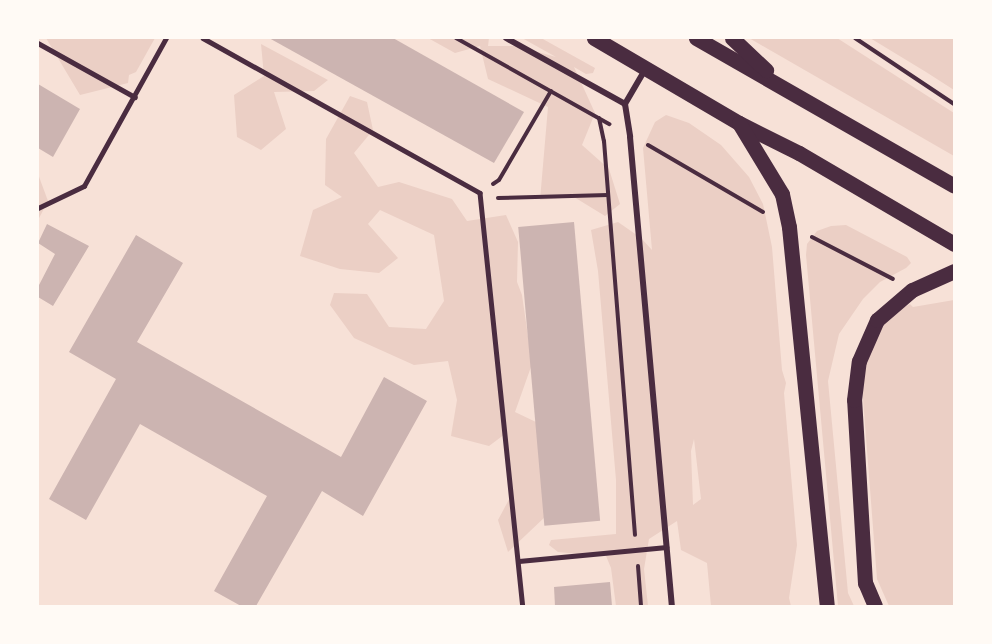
<!DOCTYPE html>
<html>
<head>
<meta charset="utf-8">
<style>
	body { margin:0 }
	#map { position:relative; width:992px; height:644px; overflow:hidden; background:#f7e1d7; font-family:"Work Sans",sans-serif }
	div>[style] { position:absolute }
	.green>* { inset:0; background:#ebcfc5 }
	.building>* { inset:0; background:#ccb4b1; transform-origin:0 0 }
	.path>* { height:4px; margin:-2px; padding:0 2px; transform-origin:2px; border-radius:2px; background:#4a2c40 }
	.service>* { height:4.5px; margin:-2.25px; padding:0 2.25px; transform-origin:2.25px; border-radius:2.25px; background:#4a2c40 }
	.minor>* { height:6px; margin:-3px; padding:0 3px; transform-origin:3px; border-radius:3px; background:#4a2c40 }
	.primary>* { height:15px; margin:-7.5px; padding:0 7.5px; transform-origin:7.5px; border-radius:7.5px; background:#4a2c40 }
	span { translate:-50% -50%; white-space:nowrap; text-align:center; line-height:1.15; -webkit-text-stroke:5px #fffaf5; paint-order:stroke }
	.frame { position:absolute; inset:0; border:39px solid #fffaf5; pointer-events:none }
</style>
</head>
<body>
<div id="map">
	<div class="green">
		<i style="clip-path:polygon(46px 38px,155px 38px,136px 72px,129px 75px,128px 83px,80px 95px)"></i>
		<i style="clip-path:polygon(428px 38px,489px 38px,488px 46px,516px 46px,556px 57px,522px 38px,541px 38px,595px 68px,593px 73px,586px 74px,574px 67px,595px 113px,582px 145px,609px 169px,620px 204px,605px 216px,574px 197px,540px 200px,548px 107px,488px 79px,480px 46px,455px 53px)"></i>
		<i style="clip-path:polygon(749px 38px,837px 38px,954px 113px,954px 156px)"></i>
		<i style="clip-path:polygon(870px 38px,954px 38px,954px 90px,926px 72px)"></i>
		<i style="clip-path:polygon(261px 44px,328px 80px,314px 91px,274px 92px,286px 129px,261px 150px,237px 137px,234px 95px,264px 76px)"></i>
		<i style="clip-path:polygon(350px 96px,367px 102px,373px 130px,354px 153px,378px 187px,399px 182px,452px 199px,467px 221px,506px 215px,518px 242px,517px 282px,522px 295px,532px 364px,515px 412px,538px 423px,546px 516px,508px 552px,498px 520px,513px 492px,505px 434px,489px 446px,451px 436px,457px 400px,448px 361px,414px 365px,354px 338px,330px 305px,334px 293px,367px 294px,389px 327px,426px 329px,444px 301px,434px 235px,380px 210px,368px 224px,398px 258px,379px 273px,340px 269px,300px 256px,313px 210px,342px 197px,325px 185px,326px 139px)"></i>
		<i style="clip-path:polygon(evenodd,666px 115px,689px 123px,721px 145px,749px 177px,763px 204px,772px 247px,782px 370px,786px 383px,784px 393px,797px 545px,789px 598px,791px 606px,711px 606px,707px 563px,681px 550px,677px 521px,649px 539px,644px 569px,648px 606px,616px 606px,611px 568px,604px 551px,588px 555px,558px 552px,549px 545px,551px 540px,616px 534px,616px 480px,598px 271px,591px 230px,618px 222px,641px 238px,652px 250px,643px 148px,655px 122px,666px 115px,694px 439px,701px 499px,693px 505px,691px 451px,694px 439px)"></i>
		<i style="clip-path:polygon(38px 174px,48px 201px,38px 220px)"></i>
		<i style="clip-path:polygon(846px 225px,907px 257px,911px 263px,906px 268px,880px 282px,863px 299px,839px 334px,828px 381px,848px 593px,854px 606px,838px 606px,806px 255px,807px 244px,817px 231px,831px 226px)"></i>
		<i style="clip-path:polygon(954px 300px,954px 606px,889px 606px,877px 579px,861px 373px,870px 345px,884px 322px,897px 311px,910px 304px,913px 307px)"></i>
	</div>
	<div class="building">
		<i style="clip-path:polygon(269px 38px,393px 38px,524px 112px,494px 163px)"></i>
		<i style="clip-path:polygon(38px 84px,80px 109px,53px 157px,38px 148px)"></i>
		<i style="left:574px;top:222px;width:300px;height:56px;rotate:85deg"></i>
		<i style="clip-path:polygon(47px 224px,89px 246px,53px 306px,38px 297px,38px 287px,55px 254px,38px 243px)"></i>
		<i style="clip-path:polygon(136px 235px,183px 263px,137px 342px,341px 457px,384px 377px,427px 401px,363px 516px,322px 491px,256px 606px,241px 606px,214px 591px,267px 496px,140px 424px,86px 520px,49px 499px,116px 379px,69px 352px)"></i>
		<i style="clip-path:polygon(610px 582px,612px 606px,555px 606px,554px 587px)"></i>
	</div>
	<div class="path">
		<i style="left:456px;top:38px;width:176px;rotate:29.3deg"></i>
		<i style="left:855px;top:38px;width:119px;rotate:33.7deg"></i>
		<i style="left:599px;top:118px;width:24px;rotate:78deg"></i>
		<i style="left:604px;top:141px;width:395px;rotate:85.5deg"></i>
		<i style="left:648px;top:145px;width:133px;rotate:30.2deg"></i>
		<i style="left:493px;top:184px;width:7px;rotate:-34deg"></i>
		<i style="left:499px;top:180px;width:103px;rotate:-59.7deg"></i>
		<i style="left:498px;top:198px;width:110px;rotate:-1.6deg"></i>
		<i style="left:812px;top:237px;width:91px;rotate:27.4deg"></i>
		<i style="left:638px;top:566px;width:40px;rotate:85.7deg"></i>
	</div>
	<div class="service">
		<i style="left:203px;top:38px;width:317px;rotate:29.2deg"></i>
		<i style="left:480px;top:193px;width:415px;rotate:84.1deg"></i>
		<i style="left:38px;top:43px;width:111px;rotate:29.1deg"></i>
		<i style="left:38px;top:208px;width:51px;rotate:-25.6deg"></i>
		<i style="left:84px;top:186px;width:169px;rotate:-61deg"></i>
		<i style="left:519px;top:561px;width:148px;rotate:-5.4deg"></i>
	</div>
	<div class="minor">
		<i style="left:506px;top:38px;width:136px;rotate:29deg"></i>
		<i style="left:646px;top:68px;width:42px;rotate:120.3deg"></i>
		<i style="left:625px;top:104px;width:33px;rotate:81deg"></i>
		<i style="left:630px;top:137px;width:471px;rotate:84.9deg"></i>
	</div>
	<div class="primary">
		<i style="left:594px;top:38px;width:168px;rotate:30.4deg"></i>
		<i style="left:739px;top:123px;width:67px;rotate:26.6deg"></i>
		<i style="left:799px;top:153px;width:180px;rotate:30.4deg"></i>
		<i style="left:696px;top:38px;width:297px;rotate:29.8deg"></i>
		<i style="left:732px;top:38px;width:47px;rotate:43.3deg"></i>
		<i style="left:739px;top:123px;width:83px;rotate:58.8deg"></i>
		<i style="left:782px;top:194px;width:34px;rotate:78deg"></i>
		<i style="left:789px;top:227px;width:381px;rotate:84.3deg"></i>
		<i style="left:875px;top:606px;width:25px;rotate:-113deg"></i>
		<i style="left:865px;top:583px;width:183px;rotate:-93.4deg"></i>
		<i style="left:854px;top:400px;width:39px;rotate:-83deg"></i>
		<i style="left:859px;top:361px;width:45px;rotate:-66.3deg"></i>
		<i style="left:877px;top:320px;width:46px;rotate:-40.6deg"></i>
		<i style="left:912px;top:290px;width:46px;rotate:-24.3deg"></i>
	</div>
	<div class="frame"></div>
</div>
</body>
</html>
